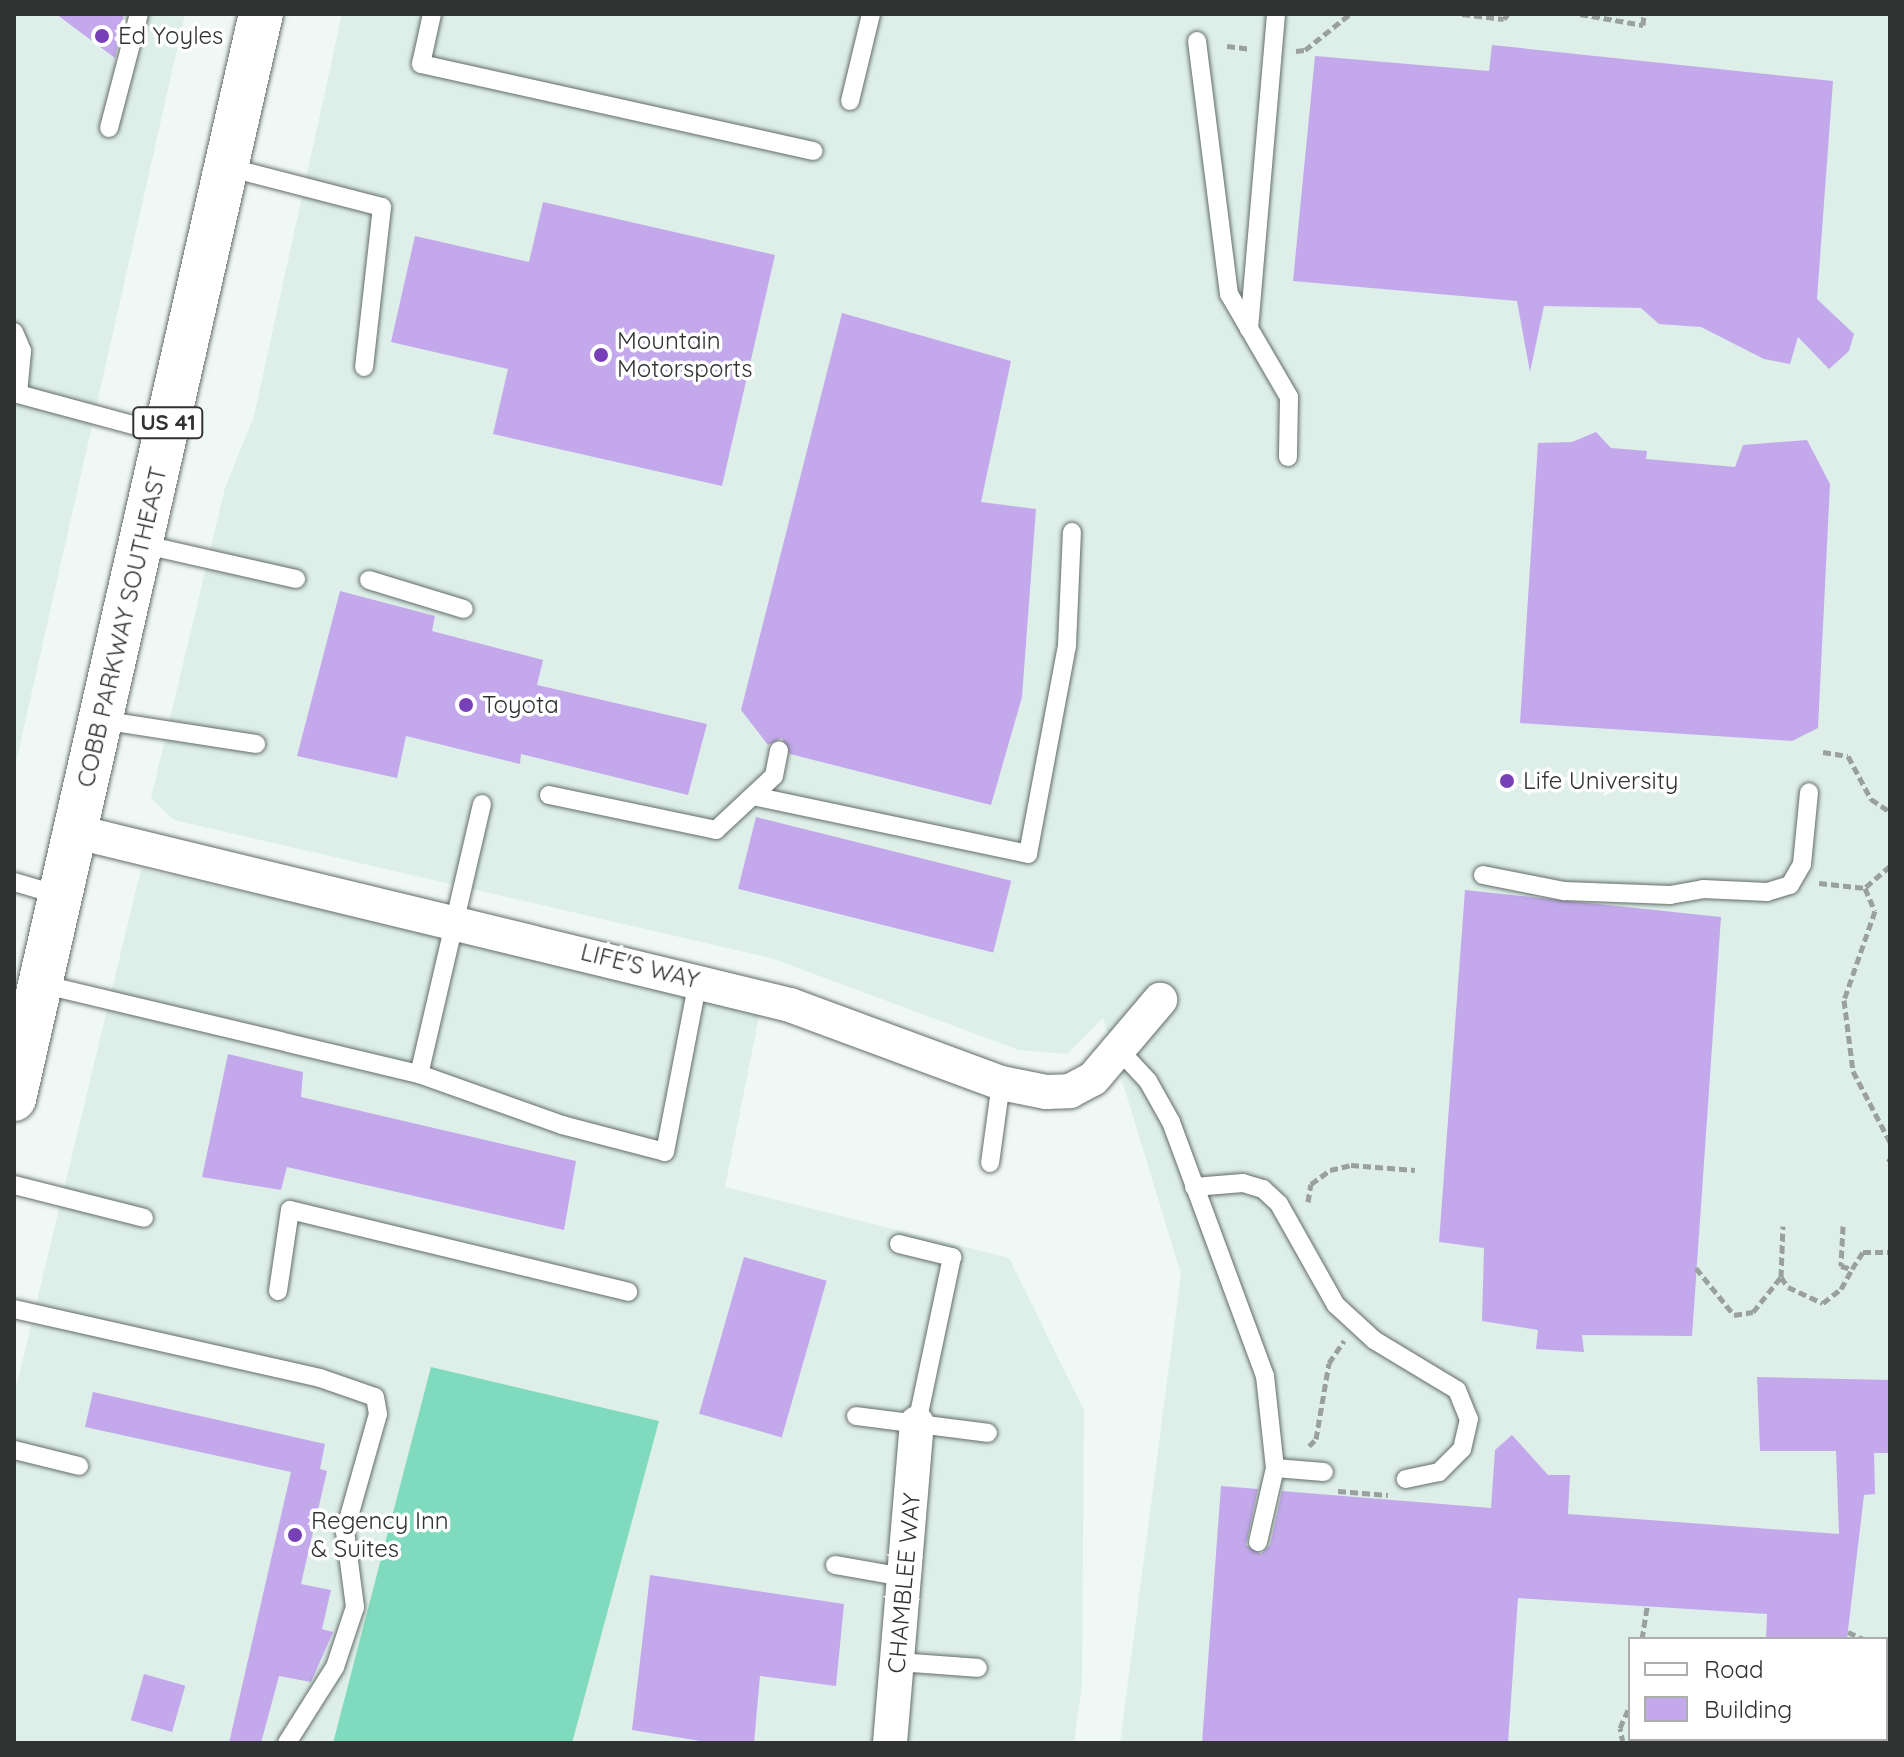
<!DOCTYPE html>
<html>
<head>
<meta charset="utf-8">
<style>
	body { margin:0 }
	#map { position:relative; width:1904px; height:1757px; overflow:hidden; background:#eff8f5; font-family:Quicksand,sans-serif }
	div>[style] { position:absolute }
	.built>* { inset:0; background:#ddefe8 }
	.forest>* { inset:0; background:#80dabd }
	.building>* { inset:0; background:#c3a9ec; transform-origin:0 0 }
	.path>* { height:5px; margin-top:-2.5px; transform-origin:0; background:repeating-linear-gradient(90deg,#99a09e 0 8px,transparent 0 12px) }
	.roads { filter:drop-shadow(0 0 2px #646c69) drop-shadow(0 0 2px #646c69) }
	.service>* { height:18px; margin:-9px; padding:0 9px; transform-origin:9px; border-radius:9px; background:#fff }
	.minor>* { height:34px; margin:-17px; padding:0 17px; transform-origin:17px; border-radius:17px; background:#fff }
	.primary>* { height:44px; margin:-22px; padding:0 22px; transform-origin:22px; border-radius:22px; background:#fff }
	.dots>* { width:22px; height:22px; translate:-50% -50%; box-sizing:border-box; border:4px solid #fff; border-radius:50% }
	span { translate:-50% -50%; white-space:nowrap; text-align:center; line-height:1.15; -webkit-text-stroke:7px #fff; paint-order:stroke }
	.shield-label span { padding:2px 6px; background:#fff; border:2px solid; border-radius:6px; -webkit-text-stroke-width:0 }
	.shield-label { font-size:22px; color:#303332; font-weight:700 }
	.poi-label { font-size:24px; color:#303332 }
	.left { translate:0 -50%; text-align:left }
	.street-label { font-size:24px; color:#303332 }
	.frame { position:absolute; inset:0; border:16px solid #303332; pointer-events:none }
	.legend { position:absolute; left:1628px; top:1637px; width:260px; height:104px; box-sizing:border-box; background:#fff; border:2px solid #acadad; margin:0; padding:10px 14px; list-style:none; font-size:24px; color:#303332 }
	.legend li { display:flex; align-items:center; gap:16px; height:40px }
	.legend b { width:40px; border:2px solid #acadad }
</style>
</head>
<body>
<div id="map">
	<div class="built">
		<i style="clip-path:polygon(14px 14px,185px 14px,14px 771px)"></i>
		<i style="clip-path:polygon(evenodd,342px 14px,1890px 14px,1890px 1743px,1120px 1743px,1181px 1274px,1103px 1018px,1067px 1054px,1019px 1050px,771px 958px,174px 820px,151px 798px,225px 488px,254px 416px,342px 14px,1630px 1639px,1886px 1639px,1886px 1739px,1630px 1739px,1630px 1639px)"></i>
		<i style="clip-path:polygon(141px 869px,761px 1007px,725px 1187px,1009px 1258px,1084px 1410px,1082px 1684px,1074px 1743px,572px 1743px,573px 1732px,432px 1367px,333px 1743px,14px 1743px,14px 1396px)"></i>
	</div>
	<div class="forest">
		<i style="clip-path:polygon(431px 1367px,659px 1421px,572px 1743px,333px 1743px)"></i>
	</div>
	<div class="building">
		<i style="clip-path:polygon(56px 14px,124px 14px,115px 58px)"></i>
		<i style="clip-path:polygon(1492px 45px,1833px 81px,1817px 299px,1854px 334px,1849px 351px,1829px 369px,1798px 337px,1790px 364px,1764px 359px,1701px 327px,1659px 324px,1641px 308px,1544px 306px,1530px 372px,1517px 301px,1293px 281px,1315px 56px,1489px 71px)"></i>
		<i style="clip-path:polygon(543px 202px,775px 255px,722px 486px,493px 434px,508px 369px,391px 342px,415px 236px,529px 262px)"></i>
		<i style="clip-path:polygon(842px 313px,1011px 361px,981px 502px,1036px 509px,1022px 697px,991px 805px,790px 754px,782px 738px,768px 745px,741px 710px)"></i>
		<i style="clip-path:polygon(1596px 432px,1611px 448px,1647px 451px,1646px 459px,1735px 467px,1743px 445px,1807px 440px,1830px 484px,1818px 728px,1792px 741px,1520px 723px,1538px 443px,1572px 442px)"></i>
		<i style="clip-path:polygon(340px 591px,435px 616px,432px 631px,543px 660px,537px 685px,707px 724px,688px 795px,521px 754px,520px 764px,406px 736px,397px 778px,297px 756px)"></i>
		<i style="left:756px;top:817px;width:263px;height:74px;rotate:14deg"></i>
		<i style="clip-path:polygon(1465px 890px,1721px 917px,1692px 1336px,1582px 1335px,1584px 1352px,1536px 1349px,1538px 1330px,1482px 1321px,1484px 1248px,1439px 1242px)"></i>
		<i style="clip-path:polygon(228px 1054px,303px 1072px,301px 1097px,576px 1161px,564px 1230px,287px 1167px,281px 1190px,202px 1177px)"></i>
		<i style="left:744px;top:1257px;width:86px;height:163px;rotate:16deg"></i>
		<i style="clip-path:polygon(1757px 1377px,1890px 1380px,1890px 1453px,1874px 1453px,1875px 1494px,1864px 1495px,1847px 1639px,1766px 1639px,1767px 1614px,1518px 1598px,1508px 1743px,1202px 1743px,1221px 1486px,1258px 1489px,1246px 1545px,1261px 1554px,1270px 1545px,1282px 1491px,1491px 1508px,1495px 1450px,1512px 1435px,1548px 1475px,1570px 1475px,1568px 1514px,1839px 1534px,1836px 1451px,1760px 1451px)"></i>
		<i style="clip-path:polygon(93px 1392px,325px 1444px,320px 1469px,327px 1471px,301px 1584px,331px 1590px,322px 1629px,333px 1632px,311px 1682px,279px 1676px,261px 1743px,229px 1743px,291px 1472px,85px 1427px)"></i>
		<i style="clip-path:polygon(650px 1575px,844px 1604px,836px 1686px,760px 1676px,754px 1743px,713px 1743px,632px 1730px)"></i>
		<i style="left:144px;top:1674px;width:43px;height:48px;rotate:16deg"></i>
	</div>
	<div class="path">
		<i style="left:1462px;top:14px;width:42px;rotate:6.8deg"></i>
		<i style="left:1504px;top:19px;width:6px;rotate:-51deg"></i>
		<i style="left:1580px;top:14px;width:64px;rotate:9.9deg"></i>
		<i style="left:1643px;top:25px;width:11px;rotate:-85deg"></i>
		<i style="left:1227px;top:46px;width:23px;rotate:7deg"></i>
		<i style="left:1296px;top:51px;width:9px;rotate:-6deg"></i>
		<i style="left:1305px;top:50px;width:58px;rotate:-38.7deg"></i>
		<i style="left:1823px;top:752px;width:25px;rotate:9deg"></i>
		<i style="left:1848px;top:756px;width:49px;rotate:61.9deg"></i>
		<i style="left:1871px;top:799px;width:23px;rotate:34deg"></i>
		<i style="left:1890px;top:866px;width:33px;rotate:139deg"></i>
		<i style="left:1865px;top:888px;width:25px;rotate:67deg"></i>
		<i style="left:1875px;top:911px;width:94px;rotate:109.2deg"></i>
		<i style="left:1844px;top:1000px;width:72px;rotate:82.8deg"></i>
		<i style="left:1853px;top:1071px;width:80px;rotate:62.5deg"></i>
		<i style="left:1819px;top:883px;width:46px;rotate:6.2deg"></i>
		<i style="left:1888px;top:1162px;width:4px;rotate:-56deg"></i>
		<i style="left:1308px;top:1202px;width:18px;rotate:-81deg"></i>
		<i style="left:1311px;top:1184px;width:24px;rotate:-36deg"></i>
		<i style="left:1330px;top:1170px;width:22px;rotate:-13deg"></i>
		<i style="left:1351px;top:1165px;width:64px;rotate:4.5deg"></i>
		<i style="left:1843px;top:1226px;width:40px;rotate:92.9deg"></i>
		<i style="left:1841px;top:1266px;width:11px;rotate:15deg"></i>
		<i style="left:1852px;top:1269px;width:20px;rotate:-57deg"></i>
		<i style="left:1863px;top:1252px;width:27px"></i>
		<i style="left:1696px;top:1268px;width:60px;rotate:51deg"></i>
		<i style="left:1734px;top:1315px;width:19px;rotate:-9deg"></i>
		<i style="left:1753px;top:1312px;width:45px;rotate:-51.3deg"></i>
		<i style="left:1781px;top:1277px;width:12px;rotate:55deg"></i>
		<i style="left:1788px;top:1287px;width:38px;rotate:25deg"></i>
		<i style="left:1823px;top:1303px;width:23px;rotate:-38deg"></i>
		<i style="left:1841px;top:1289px;width:23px;rotate:-61deg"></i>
		<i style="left:1781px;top:1277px;width:51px;rotate:-87.8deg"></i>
		<i style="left:1309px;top:1446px;width:10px;rotate:-45deg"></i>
		<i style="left:1316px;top:1439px;width:77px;rotate:-80.3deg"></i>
		<i style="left:1329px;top:1363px;width:27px;rotate:-56deg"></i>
		<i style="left:1338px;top:1491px;width:50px;rotate:4.6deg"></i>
		<i style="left:1848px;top:1632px;width:17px;rotate:24deg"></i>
		<i style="left:1642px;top:1639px;width:33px;rotate:-81deg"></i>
		<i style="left:1886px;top:1646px;width:4px;rotate:27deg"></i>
		<i style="left:1886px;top:1667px;width:6px;rotate:-45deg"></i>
		<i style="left:1623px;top:1743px;width:15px;rotate:-101deg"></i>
		<i style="left:1620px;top:1728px;width:24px;rotate:-66deg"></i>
		<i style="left:1857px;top:1743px;width:4px;rotate:-76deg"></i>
	</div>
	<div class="roads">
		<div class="service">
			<i style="left:432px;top:14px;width:51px;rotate:102.4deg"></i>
			<i style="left:421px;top:64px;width:402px;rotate:12.5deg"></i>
			<i style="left:1197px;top:41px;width:255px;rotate:82.8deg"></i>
			<i style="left:1229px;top:294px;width:119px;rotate:59.8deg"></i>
			<i style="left:1289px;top:397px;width:60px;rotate:91deg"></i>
			<i style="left:850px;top:101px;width:89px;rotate:-76.4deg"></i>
			<i style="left:109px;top:128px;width:118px;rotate:-75.3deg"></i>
			<i style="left:227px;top:167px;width:160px;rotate:14.5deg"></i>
			<i style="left:382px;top:207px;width:161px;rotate:96.4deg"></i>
			<i style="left:1249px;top:329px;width:316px;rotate:-85.1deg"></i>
			<i style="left:14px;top:332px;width:21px;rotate:67deg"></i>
			<i style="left:22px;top:351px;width:43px;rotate:95.3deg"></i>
			<i style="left:18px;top:394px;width:153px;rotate:15.1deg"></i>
			<i style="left:141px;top:544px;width:159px;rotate:12.7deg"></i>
			<i style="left:369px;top:580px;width:99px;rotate:17deg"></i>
			<i style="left:101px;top:720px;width:157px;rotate:8.8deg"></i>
			<i style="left:549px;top:795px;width:171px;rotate:11.8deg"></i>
			<i style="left:716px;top:830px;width:79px;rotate:-43deg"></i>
			<i style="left:774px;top:776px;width:26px;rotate:-79deg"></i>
			<i style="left:753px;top:796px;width:281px;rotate:11.9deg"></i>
			<i style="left:1028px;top:854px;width:213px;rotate:-79.4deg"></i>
			<i style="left:1067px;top:645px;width:113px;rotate:-87.5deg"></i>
			<i style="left:482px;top:804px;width:277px;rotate:103.1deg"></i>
			<i style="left:419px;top:1074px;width:152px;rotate:19.6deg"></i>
			<i style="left:562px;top:1125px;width:106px;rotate:14.7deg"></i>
			<i style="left:665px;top:1152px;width:175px;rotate:-79.1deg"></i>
			<i style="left:1483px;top:875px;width:83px;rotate:11.2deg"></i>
			<i style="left:1564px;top:891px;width:106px;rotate:2.2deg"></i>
			<i style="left:1670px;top:895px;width:34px;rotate:-10deg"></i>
			<i style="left:1703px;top:889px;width:64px;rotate:2.7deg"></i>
			<i style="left:1767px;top:892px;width:24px;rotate:-17deg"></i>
			<i style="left:1790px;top:885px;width:24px;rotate:-60deg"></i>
			<i style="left:1802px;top:864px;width:72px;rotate:-84.4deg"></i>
			<i style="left:14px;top:882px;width:50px;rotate:16.3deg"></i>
			<i style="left:41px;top:984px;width:389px;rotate:13.4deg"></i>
			<i style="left:1121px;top:1052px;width:40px;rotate:47deg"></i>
			<i style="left:1148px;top:1081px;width:47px;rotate:60.7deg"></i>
			<i style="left:1171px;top:1122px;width:271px;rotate:69.7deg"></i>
			<i style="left:1265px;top:1376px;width:93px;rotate:83.8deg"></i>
			<i style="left:1275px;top:1468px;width:76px;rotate:102.9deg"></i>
			<i style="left:990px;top:1163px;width:81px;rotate:-82.2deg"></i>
			<i style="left:14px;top:1185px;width:134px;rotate:14.2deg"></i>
			<i style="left:1194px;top:1187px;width:49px;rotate:-4.7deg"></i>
			<i style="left:1243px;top:1183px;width:21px;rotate:17deg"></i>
			<i style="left:1263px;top:1189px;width:22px;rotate:43deg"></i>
			<i style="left:1279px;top:1204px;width:116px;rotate:60.6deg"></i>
			<i style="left:1336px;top:1305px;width:52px;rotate:42.6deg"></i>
			<i style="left:1374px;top:1340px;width:97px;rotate:31.1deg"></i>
			<i style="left:1457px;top:1390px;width:31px;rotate:68deg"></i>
			<i style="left:1469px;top:1419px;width:31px;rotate:103deg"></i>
			<i style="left:1462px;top:1449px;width:33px;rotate:135deg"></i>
			<i style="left:1439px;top:1472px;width:34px;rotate:168deg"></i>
			<i style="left:899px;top:1244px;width:55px;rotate:13.8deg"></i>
			<i style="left:952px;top:1257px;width:170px;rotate:101.9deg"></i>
			<i style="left:278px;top:1291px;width:82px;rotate:-81.6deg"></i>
			<i style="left:290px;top:1210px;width:348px;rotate:13.6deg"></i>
			<i style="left:14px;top:1309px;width:314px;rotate:12.7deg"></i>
			<i style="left:320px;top:1378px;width:58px;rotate:19.1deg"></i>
			<i style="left:375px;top:1397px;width:17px;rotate:80deg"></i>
			<i style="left:378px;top:1414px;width:122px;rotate:105.8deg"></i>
			<i style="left:345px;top:1531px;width:77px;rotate:82.5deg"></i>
			<i style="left:355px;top:1607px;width:63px;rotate:108.4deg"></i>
			<i style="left:335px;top:1667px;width:90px;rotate:122.3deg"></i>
			<i style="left:856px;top:1416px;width:133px;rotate:7.3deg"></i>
			<i style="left:14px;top:1450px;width:67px;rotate:13.8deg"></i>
			<i style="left:1275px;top:1468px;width:49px;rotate:4.7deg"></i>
			<i style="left:835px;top:1565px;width:70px;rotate:9.9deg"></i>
			<i style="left:897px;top:1662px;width:81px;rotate:4.2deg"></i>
		</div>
		<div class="minor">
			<i style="left:77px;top:832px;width:734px;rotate:13.64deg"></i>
			<i style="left:790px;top:1005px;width:225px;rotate:20.3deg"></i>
			<i style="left:1001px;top:1083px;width:46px;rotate:11.3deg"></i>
			<i style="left:1046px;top:1092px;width:24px;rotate:-2deg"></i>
			<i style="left:1070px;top:1091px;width:26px;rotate:-28deg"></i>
			<i style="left:1093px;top:1079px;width:104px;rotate:-49.7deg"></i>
			<i style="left:890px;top:1743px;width:321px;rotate:-85.2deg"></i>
		</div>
		<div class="primary">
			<i style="left:14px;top:1099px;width:1113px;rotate:-77.18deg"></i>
		</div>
	</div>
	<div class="dots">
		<i style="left:102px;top:36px;background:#7840b7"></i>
		<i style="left:601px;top:355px;background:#7840b7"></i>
		<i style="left:466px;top:705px;background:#7840b7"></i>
		<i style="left:1507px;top:781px;background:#7840b7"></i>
		<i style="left:295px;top:1535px;background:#7840b7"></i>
	</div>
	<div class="shield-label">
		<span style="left:168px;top:423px">US 41</span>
	</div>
	<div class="poi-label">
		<span class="left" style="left:118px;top:36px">Ed Yoyles</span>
		<span class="left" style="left:617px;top:355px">Mountain<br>Motorsports</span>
		<span class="left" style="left:482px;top:705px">Toyota</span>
		<span class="left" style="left:1523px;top:781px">Life University</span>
		<span class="left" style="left:311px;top:1535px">Regency Inn<br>&amp; Suites</span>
	</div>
	<div class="street-label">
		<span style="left:122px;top:627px;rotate:-77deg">COBB PARKWAY SOUTHEAST</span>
		<span style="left:640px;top:966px;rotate:14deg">LIFE'S WAY</span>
		<span style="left:904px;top:1583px;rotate:-85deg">CHAMBLEE WAY</span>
	</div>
	<div class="frame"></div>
	<ul class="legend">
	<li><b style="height:10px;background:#fff"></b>Road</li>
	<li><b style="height:22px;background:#c3a9ec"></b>Building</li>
	</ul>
</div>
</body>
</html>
